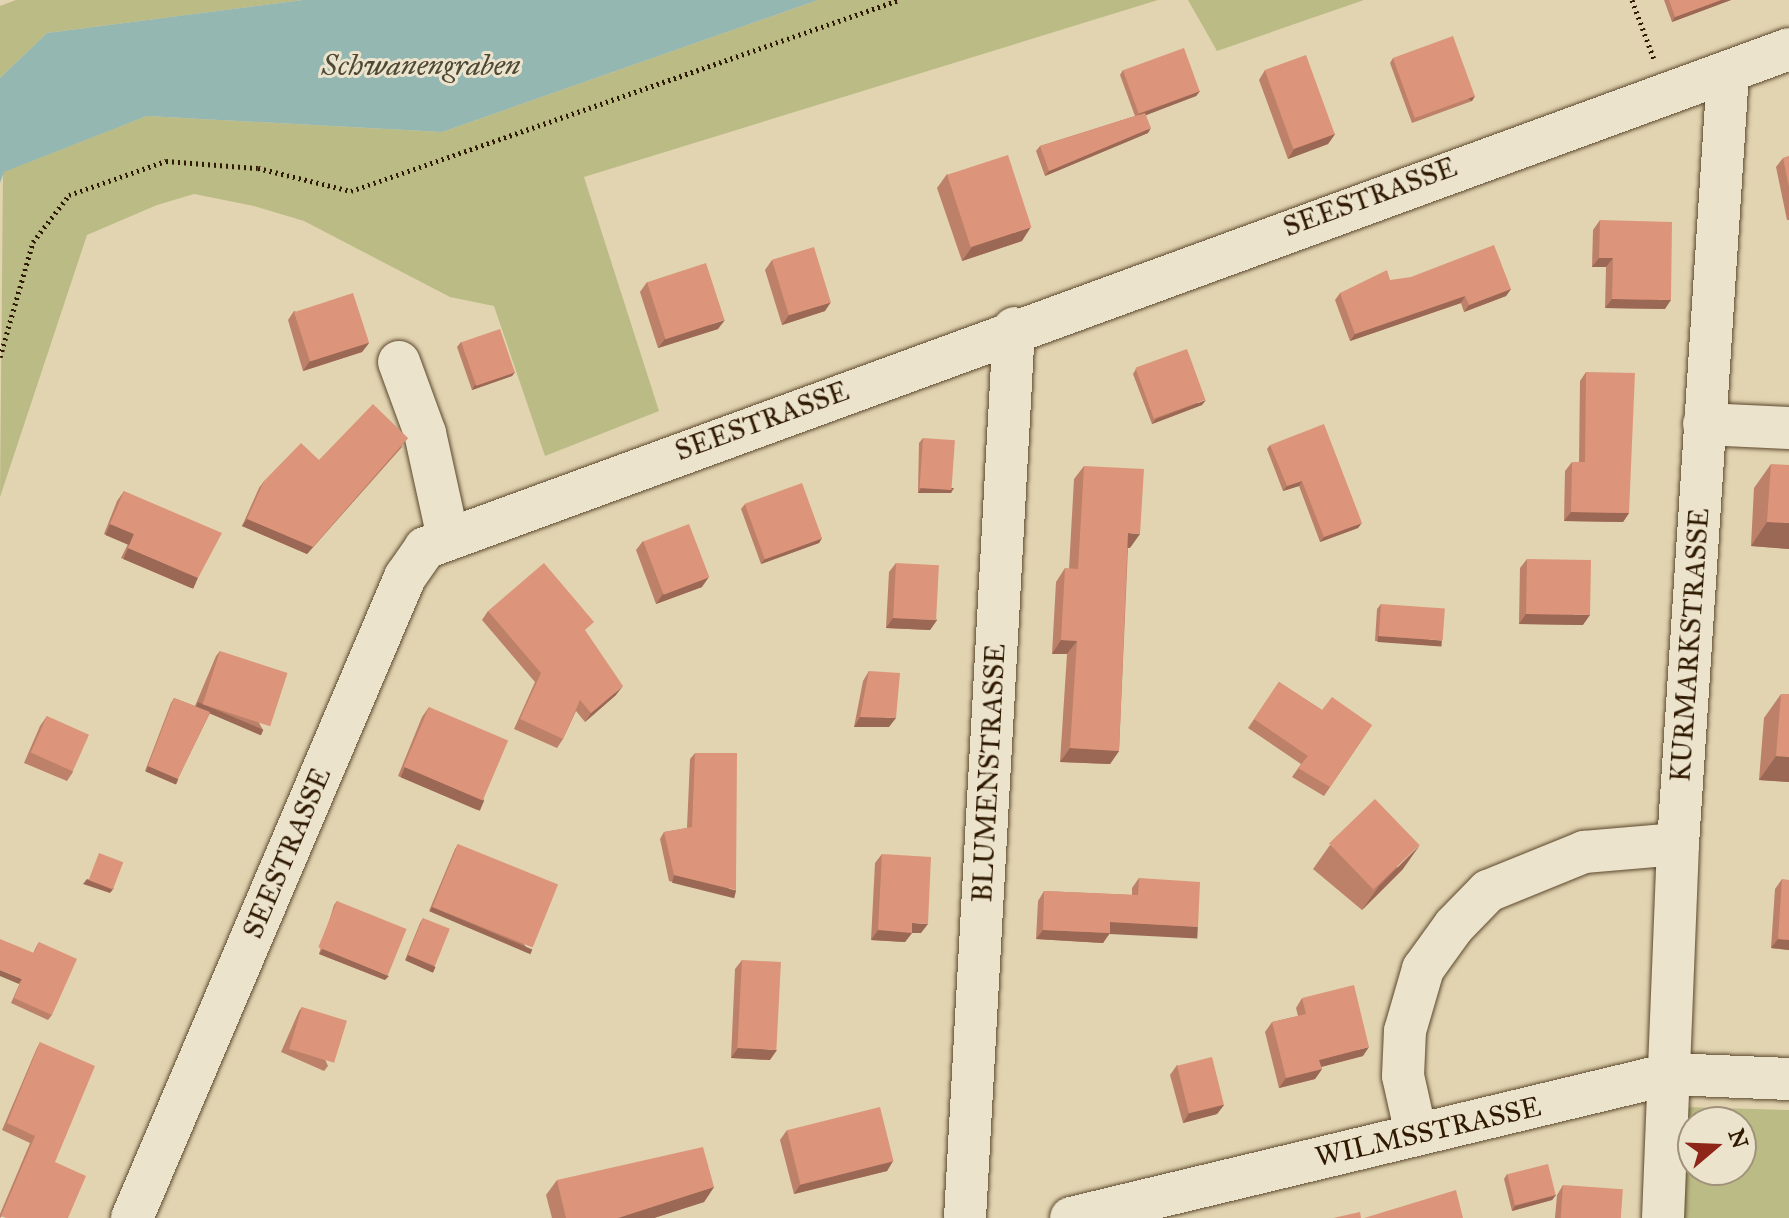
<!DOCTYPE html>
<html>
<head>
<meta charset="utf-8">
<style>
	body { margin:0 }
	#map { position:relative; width:1789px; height:1218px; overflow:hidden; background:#e2d4b1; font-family:"IM FELL Great Primer",serif }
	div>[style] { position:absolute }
	.green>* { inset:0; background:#bbbb86 }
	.water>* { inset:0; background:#95b7b1 }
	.path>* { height:5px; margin-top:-2.5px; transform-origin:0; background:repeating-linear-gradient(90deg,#2f1901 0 2px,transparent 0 6px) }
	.roads { filter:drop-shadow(0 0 2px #5c482d) drop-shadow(0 0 2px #5c482d) }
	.minor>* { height:42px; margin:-21px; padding:0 21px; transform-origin:21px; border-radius:21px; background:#ece3cc }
	.wall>* { inset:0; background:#bd8069 }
	.shaded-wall>* { inset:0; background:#9a6855; transform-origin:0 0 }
	.building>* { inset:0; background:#dc957a; transform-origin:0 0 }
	span { translate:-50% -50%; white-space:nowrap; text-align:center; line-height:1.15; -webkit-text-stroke:6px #ece3cc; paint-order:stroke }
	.street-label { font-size:28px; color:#2f1901 }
	.water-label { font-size:30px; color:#4e4836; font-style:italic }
	.north { position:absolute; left:1677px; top:1106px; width:80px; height:80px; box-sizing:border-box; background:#ece3cc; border:2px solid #a0927b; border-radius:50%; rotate:71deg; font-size:22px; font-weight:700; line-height:32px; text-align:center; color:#2f1901 }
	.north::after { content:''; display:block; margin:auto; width:28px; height:36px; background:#8f2418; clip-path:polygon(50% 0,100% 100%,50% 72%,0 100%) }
</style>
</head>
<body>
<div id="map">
	<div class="green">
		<i style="clip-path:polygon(16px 0,303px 0,47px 33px,0 78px,0 6px)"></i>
		<i style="clip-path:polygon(818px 0,1158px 0,584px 177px,659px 411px,545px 456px,494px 306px,450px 297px,304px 221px,254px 206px,194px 194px,157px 205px,87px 235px,0 497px,3px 172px,147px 116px,442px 132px)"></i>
		<i style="clip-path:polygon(1188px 0,1364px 0,1217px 51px)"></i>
		<i style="clip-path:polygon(evenodd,1684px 1107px,1789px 1110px,1789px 1218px,1680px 1218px,1684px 1107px,1693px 1122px,1741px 1122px,1741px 1170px,1693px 1170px,1693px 1122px)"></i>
	</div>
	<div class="water">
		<i style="clip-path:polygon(303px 0,818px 0,442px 132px,147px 116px,4px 172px,0 183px,0 78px,47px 33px)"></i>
	</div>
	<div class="path">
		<i style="left:1632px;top:0;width:63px;rotate:69.6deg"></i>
		<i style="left:0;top:357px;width:120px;rotate:-74deg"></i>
		<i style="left:33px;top:242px;width:59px;rotate:-52.5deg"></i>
		<i style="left:69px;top:195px;width:103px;rotate:-19.3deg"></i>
		<i style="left:166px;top:161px;width:92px;rotate:4.4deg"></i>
		<i style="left:258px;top:168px;width:96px;rotate:13.9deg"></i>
		<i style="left:351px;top:191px;width:580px;rotate:-19.22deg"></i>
	</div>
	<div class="roads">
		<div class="minor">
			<i style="left:399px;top:362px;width:76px;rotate:69.9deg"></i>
			<i style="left:425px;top:433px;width:107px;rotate:77.6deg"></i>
			<i style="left:1704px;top:424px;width:85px;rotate:2.7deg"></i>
			<i style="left:1416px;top:1134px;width:59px;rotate:-102.6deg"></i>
			<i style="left:1403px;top:1076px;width:45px;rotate:-87.5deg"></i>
			<i style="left:1405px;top:1031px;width:65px;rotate:-73.8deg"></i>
			<i style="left:1423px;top:969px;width:53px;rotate:-54.2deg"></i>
			<i style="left:1454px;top:926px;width:49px;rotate:-45.8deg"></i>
			<i style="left:1488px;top:891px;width:104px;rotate:-22.1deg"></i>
			<i style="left:1584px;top:852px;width:94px;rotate:-4.9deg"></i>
			<i style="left:132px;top:1218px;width:697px;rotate:-66.93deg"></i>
			<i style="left:405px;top:577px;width:35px;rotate:-55deg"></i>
			<i style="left:425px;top:548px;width:1452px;rotate:-20.09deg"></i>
			<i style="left:965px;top:1218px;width:891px;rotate:-86.85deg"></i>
			<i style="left:1071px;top:1218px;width:616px;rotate:-13.52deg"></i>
			<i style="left:1670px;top:1074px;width:119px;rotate:2.4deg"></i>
			<i style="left:1663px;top:1218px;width:374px;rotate:-87.7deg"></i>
			<i style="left:1678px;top:844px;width:774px;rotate:-86.29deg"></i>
		</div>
	</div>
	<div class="wall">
		<i style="clip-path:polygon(1664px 0,1731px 0,1672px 22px)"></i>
		<i style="clip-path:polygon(1393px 58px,1472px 101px,1412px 123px,1390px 63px)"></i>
		<i style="clip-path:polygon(1123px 70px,1200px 91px,1196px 96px,1146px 115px,1148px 133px,1045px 176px,1036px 151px,1040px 146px,1135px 116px,1120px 75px)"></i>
		<i style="clip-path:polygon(1265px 70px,1335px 134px,1328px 144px,1288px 159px,1259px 80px)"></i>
		<i style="clip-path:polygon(1789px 156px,1789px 220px,1787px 220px,1776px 167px,1783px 158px)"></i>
		<i style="clip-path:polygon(947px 174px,1022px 241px,962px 261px,937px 188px)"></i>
		<i style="clip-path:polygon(1600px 220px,1665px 309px,1605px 308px,1606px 267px,1592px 267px,1593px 230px)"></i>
		<i style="clip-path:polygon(772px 260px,825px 311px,782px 325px,765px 270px)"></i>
		<i style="clip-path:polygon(1390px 280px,1511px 289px,1506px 296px,1464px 312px,1461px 303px,1350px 341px,1335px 300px,1340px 293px)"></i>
		<i style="clip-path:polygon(647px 282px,718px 329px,658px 348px,640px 292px)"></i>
		<i style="clip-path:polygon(294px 311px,369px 343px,362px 352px,303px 371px,288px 320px)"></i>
		<i style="clip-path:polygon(461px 342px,515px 372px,512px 376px,472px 390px,457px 347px)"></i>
		<i style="clip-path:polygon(1136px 369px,1202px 405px,1152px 424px,1133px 374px)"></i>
		<i style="clip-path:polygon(1586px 372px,1629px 513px,1623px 522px,1564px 521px,1565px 471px,1572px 462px,1579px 462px,1580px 381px)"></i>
		<i style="clip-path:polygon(923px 438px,951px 493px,918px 493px,919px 443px)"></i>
		<i style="clip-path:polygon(1270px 445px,1358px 528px,1320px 542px,1299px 486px,1283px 491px,1267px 449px)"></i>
		<i style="clip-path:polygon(403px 446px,307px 554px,242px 526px,259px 488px,264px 481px,319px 460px)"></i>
		<i style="clip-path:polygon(1771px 464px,1789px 549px,1751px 546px,1754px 488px)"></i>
		<i style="clip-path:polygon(1084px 466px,1130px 548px,1128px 548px,1119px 751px,1110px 764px,1060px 762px,1067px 654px,1052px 654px,1056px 582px,1065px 568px,1069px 569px,1074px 479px)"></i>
		<i style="clip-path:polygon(124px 491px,198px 578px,191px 588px,121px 558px,128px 544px,104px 534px,117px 501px)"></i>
		<i style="clip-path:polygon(745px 504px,822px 538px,819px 543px,761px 564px,741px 509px)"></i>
		<i style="clip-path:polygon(643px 541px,702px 587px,656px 604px,636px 550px)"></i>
		<i style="clip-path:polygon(1527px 559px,1583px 625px,1519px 624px,1520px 568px)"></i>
		<i style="clip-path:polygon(896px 563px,937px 620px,930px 630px,886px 628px,889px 572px)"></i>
		<i style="clip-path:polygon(1381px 604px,1439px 646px,1375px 641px,1377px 609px)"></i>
		<i style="clip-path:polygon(488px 611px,586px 633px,616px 695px,585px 722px,576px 711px,563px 739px,557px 748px,514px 729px,535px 682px,482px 620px)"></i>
		<i style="clip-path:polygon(220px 651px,263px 730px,260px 735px,210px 713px,175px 784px,145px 771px,171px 703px,174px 698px,195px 706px,216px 656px)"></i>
		<i style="clip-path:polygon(869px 671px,889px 727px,854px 727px,863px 681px)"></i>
		<i style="clip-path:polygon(1279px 682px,1322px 710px,1372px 725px,1324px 796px,1292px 777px,1301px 764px,1248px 728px)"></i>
		<i style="clip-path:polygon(1781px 694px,1789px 782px,1759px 780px,1764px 718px)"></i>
		<i style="clip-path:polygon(429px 707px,484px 800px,477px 810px,398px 776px,422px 717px)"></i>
		<i style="clip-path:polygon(47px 716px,73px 772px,67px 781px,24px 763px,40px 726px)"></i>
		<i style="clip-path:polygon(695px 753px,731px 896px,669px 881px,660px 839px,664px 832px,687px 828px,690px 759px)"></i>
		<i style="clip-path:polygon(458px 844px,530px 953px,429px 911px,455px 849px)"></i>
		<i style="clip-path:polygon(1330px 845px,1403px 869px,1362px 910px,1313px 869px)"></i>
		<i style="clip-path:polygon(882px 854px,921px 933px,912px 933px,905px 942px,871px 940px,875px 863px)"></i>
		<i style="clip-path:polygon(1139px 878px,1191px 937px,1110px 932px,1103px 943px,1036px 939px,1038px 901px,1044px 891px,1132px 895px,1132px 888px)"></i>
		<i style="clip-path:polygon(1782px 879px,1789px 950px,1771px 948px,1775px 889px)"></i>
		<i style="clip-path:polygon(337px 901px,385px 980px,319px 954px,334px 905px)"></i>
		<i style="clip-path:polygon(423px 918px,435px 967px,432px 972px,405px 960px,420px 923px)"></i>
		<i style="clip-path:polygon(39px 942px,52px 1015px,48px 1020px,11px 1003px,36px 947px)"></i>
		<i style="clip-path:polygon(742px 960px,770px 1060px,731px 1058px,735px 969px)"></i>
		<i style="clip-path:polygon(1302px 998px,1363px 1056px,1321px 1067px,1322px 1069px,1315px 1079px,1279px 1088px,1265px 1032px,1272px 1022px,1298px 1016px,1296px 1008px)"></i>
		<i style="clip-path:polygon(302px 1007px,328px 1066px,324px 1071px,281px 1052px,299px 1011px)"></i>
		<i style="clip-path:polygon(40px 1042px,55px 1162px,0 1218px,0 1214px,30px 1143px,2px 1130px,36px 1050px)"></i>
		<i style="clip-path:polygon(1177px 1065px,1224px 1105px,1217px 1114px,1183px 1123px,1170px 1075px)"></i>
		<i style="clip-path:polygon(787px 1130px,893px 1161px,887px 1171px,794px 1194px,780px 1140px)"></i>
		<i style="clip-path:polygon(1507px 1174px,1556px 1195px,1552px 1200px,1512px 1211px,1504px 1179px)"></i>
		<i style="clip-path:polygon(557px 1180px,714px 1187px,704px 1202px,654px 1218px,552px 1218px,546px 1195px)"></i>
		<i style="clip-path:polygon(1563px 1185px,1621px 1218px,1555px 1218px,1557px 1195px)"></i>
	</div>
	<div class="shaded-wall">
		<i style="clip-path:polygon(1721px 0,1731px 0,1672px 22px,1675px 17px)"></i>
		<i style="clip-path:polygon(1200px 91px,1196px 96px,1136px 119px,1139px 114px)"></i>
		<i style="left:1475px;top:96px;width:6px;height:64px;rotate:121deg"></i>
		<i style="clip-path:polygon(1151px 128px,1148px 133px,1045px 176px,1049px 171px)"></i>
		<i style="clip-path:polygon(1335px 134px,1328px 144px,1288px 159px,1294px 149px)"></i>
		<i style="clip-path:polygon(1031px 227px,1022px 241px,962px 261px,972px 247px)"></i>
		<i style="clip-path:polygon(1599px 258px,1613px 258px,1606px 267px,1592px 267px)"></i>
		<i style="clip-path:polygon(1511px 289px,1506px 296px,1464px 312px,1469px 305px)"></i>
		<i style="clip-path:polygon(1465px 296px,1461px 303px,1350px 341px,1355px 334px)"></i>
		<i style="clip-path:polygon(1612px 299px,1671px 300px,1665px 309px,1605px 308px)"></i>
		<i style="clip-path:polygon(831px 302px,825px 311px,782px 325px,789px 315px)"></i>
		<i style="clip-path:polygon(725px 320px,718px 329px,658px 348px,665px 339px)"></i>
		<i style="clip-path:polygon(369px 343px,362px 352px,303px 371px,310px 361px)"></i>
		<i style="clip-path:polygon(515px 372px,512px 376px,472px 390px,475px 385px)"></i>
		<i style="clip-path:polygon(1206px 400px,1202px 405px,1152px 424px,1156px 419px)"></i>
		<i style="clip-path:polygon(408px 438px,307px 554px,242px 526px,247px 519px)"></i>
		<i style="clip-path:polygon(1302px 481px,1299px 486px,1283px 491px,1287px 486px)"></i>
		<i style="clip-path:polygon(921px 488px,954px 488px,951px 493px,918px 493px)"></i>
		<i style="clip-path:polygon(1571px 512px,1629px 513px,1623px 522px,1564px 521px)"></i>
		<i style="clip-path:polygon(1767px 522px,1789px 523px,1789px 549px,1751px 546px)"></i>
		<i style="clip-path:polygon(1362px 523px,1358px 528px,1320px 542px,1324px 537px)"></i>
		<i style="left:110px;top:524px;width:26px;height:12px;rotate:23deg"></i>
		<i style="clip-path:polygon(1128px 533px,1140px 534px,1130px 548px,1119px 547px)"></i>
		<i style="clip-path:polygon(822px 538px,819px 543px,761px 564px,765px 559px)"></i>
		<i style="left:128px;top:548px;width:76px;height:12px;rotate:23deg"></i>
		<i style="clip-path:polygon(709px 577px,702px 587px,656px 604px,663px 594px)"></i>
		<i style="clip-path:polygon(1526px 614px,1590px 615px,1583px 625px,1519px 624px)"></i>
		<i style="clip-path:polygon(893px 618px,937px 620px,930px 630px,886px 628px)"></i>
		<i style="left:1378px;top:636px;width:64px;height:6px;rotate:4deg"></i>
		<i style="clip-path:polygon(1061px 640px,1077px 641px,1067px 654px,1052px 654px)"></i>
		<i style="clip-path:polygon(623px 686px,616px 695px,585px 722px,591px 713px)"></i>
		<i style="left:198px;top:702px;width:71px;height:6px;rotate:23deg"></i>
		<i style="clip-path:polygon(860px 717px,896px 718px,889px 727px,854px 727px)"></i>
		<i style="clip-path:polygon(1070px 748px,1119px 751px,1110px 764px,1060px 762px)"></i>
		<i style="clip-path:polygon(1776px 756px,1789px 757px,1789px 782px,1759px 780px)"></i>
		<i style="left:148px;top:766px;width:33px;height:6px;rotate:23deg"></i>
		<i style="left:405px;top:767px;width:86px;height:11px;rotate:23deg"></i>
		<i style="clip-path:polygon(1420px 845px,1403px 869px,1362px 910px,1379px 886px)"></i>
		<i style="left:674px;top:875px;width:64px;height:8px;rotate:14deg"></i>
		<i style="clip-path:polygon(87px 879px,114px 888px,110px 893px,83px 884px)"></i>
		<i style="left:432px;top:907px;width:109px;height:5px;rotate:23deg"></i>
		<i style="left:1110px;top:922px;width:88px;height:12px;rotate:3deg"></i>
		<i style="clip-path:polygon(912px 923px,928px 924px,921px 933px,912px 933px,905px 942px,871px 940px,878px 930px)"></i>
		<i style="clip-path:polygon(1043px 930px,1110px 933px,1103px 943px,1036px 939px)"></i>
		<i style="clip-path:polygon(1778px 939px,1789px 940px,1789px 950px,1771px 948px)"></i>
		<i style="clip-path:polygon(323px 949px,389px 976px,385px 980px,319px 954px)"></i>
		<i style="left:408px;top:955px;width:30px;height:6px;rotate:24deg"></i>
		<i style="clip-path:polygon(0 970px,22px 979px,19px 984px,0 976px)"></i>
		<i style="clip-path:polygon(1369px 1047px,1363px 1056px,1313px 1069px,1319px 1060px)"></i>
		<i style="clip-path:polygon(738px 1048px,777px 1050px,770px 1060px,731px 1058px)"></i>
		<i style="clip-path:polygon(1322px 1069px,1315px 1079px,1279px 1088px,1286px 1078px)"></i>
		<i style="clip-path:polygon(1224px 1105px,1217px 1114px,1183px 1123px,1189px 1113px)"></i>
		<i style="clip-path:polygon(893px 1161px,887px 1171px,794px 1194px,800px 1185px)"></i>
		<i style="clip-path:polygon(714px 1187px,704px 1202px,654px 1218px,618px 1218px)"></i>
		<i style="clip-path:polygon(1556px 1195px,1552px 1200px,1512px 1211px,1515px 1206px)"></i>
	</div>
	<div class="building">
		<i style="clip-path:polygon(1669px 0,1721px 0,1675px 17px)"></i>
		<i style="left:1453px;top:36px;width:64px;height:64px;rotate:70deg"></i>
		<i style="left:1184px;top:48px;width:46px;height:65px;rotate:70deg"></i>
		<i style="left:1306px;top:55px;width:84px;height:44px;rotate:70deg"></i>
		<i style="clip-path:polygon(1145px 113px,1151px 128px,1049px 171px,1040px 146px)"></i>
		<i style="left:1008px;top:155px;width:76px;height:64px;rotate:72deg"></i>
		<i style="clip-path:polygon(1789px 156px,1789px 187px,1783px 158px)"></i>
		<i style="clip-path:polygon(1600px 220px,1672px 222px,1671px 300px,1612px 299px,1613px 258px,1599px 258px)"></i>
		<i style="clip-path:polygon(1494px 245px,1511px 289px,1469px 305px,1465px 296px,1355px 334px,1340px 293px,1387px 270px,1390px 280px,1411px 277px)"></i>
		<i style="left:814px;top:247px;width:58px;height:44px;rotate:73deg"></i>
		<i style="left:706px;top:263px;width:60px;height:62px;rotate:72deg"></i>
		<i style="left:353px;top:293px;width:52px;height:62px;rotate:72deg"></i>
		<i style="left:500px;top:329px;width:46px;height:41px;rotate:71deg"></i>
		<i style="left:1187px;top:349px;width:54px;height:55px;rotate:70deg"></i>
		<i style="clip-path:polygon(1586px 372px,1635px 373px,1629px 513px,1571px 512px,1572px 462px,1585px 462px)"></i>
		<i style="clip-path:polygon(373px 404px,408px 438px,313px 547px,247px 519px,264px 481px,301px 443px,319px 460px)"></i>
		<i style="clip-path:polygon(1324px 424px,1362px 523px,1324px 537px,1302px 481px,1287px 486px,1270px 445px)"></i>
		<i style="left:923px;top:438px;width:32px;height:50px;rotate:4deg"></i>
		<i style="clip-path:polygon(1771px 464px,1789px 465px,1789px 523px,1767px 522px)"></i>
		<i style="clip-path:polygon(1084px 466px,1144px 469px,1140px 534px,1128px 533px,1119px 751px,1070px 748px,1077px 641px,1061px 640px,1065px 568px,1078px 569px)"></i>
		<i style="left:802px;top:483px;width:59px;height:61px;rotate:70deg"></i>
		<i style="clip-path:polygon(124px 491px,222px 533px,198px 578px,128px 548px,134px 534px,110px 524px)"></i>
		<i style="left:689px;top:524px;width:57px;height:49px;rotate:69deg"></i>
		<i style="left:1527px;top:559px;width:64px;height:55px;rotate:1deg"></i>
		<i style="clip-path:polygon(544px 563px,594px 622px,585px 630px,623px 686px,591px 713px,580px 700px,563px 739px,520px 719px,541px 673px,488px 611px)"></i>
		<i style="left:896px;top:563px;width:43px;height:55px;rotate:3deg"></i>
		<i style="left:1381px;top:604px;width:64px;height:32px;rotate:4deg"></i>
		<i style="left:220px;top:651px;width:71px;height:56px;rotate:18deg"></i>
		<i style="clip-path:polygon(869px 671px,900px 673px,896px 718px,860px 717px)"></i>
		<i style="clip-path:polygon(1279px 682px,1322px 710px,1332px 697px,1372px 725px,1330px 787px,1298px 768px,1308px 756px,1254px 719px)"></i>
		<i style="clip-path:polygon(1781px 694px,1789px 694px,1789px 757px,1776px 756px)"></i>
		<i style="clip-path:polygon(174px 698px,210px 712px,178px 779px,148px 766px)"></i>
		<i style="left:429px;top:707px;width:86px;height:65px;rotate:23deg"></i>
		<i style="left:47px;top:716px;width:46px;height:40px;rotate:24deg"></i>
		<i style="clip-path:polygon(695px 753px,737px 753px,736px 890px,674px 875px,664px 832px,692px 827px)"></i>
		<i style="left:1375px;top:799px;width:64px;height:64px;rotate:46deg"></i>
		<i style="left:458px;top:844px;width:108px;height:68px;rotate:22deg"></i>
		<i style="left:99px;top:853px;width:26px;height:29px;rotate:21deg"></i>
		<i style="clip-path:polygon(882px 854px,931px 857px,928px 924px,912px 923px,912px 933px,878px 930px)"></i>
		<i style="clip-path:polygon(1139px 878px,1200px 882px,1198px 927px,1110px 922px,1110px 933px,1043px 930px,1044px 891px,1138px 895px)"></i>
		<i style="clip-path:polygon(1782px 879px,1789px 880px,1789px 940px,1778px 939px)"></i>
		<i style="left:337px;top:901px;width:75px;height:50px;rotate:22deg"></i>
		<i style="left:423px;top:918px;width:29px;height:40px;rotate:22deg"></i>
		<i style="clip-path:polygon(0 939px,34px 953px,39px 942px,77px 959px,52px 1015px,14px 998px,22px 979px,0 970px)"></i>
		<i style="left:742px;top:960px;width:39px;height:88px;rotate:3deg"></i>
		<i style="clip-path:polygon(1354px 985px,1369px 1047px,1319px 1060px,1322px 1069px,1286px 1078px,1272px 1022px,1306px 1014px,1302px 998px)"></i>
		<i style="left:302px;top:1007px;width:47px;height:44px;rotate:17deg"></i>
		<i style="clip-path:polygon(40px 1042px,95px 1066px,55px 1162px,86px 1176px,68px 1218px,6px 1218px,1px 1216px,35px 1136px,7px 1123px)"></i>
		<i style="left:1212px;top:1057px;width:49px;height:36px;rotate:76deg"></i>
		<i style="left:880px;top:1107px;width:56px;height:96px;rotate:76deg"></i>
		<i style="clip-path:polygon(703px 1147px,714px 1187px,618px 1218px,566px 1218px,557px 1180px)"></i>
		<i style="left:1548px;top:1164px;width:32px;height:42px;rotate:76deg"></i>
		<i style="left:1563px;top:1185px;width:60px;height:33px;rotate:4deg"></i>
		<i style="clip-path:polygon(1456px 1190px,1463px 1218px,1364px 1218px)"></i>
		<i style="clip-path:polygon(1360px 1212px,1361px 1218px,1333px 1218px)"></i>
	</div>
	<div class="street-label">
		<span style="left:1370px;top:197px;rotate:-20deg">SEESTRASSE</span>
		<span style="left:762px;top:421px;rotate:-20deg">SEESTRASSE</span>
		<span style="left:1690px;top:645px;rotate:-86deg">KURMARKSTRASSE</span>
		<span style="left:989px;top:773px;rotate:-87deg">BLUMENSTRASSE</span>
		<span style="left:287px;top:853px;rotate:-67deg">SEESTRASSE</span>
		<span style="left:1428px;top:1132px;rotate:-13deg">WILMSSTRASSE</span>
	</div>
	<div class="water-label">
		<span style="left:421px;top:65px">Schwanengraben</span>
	</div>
	<div class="north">N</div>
</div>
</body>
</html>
